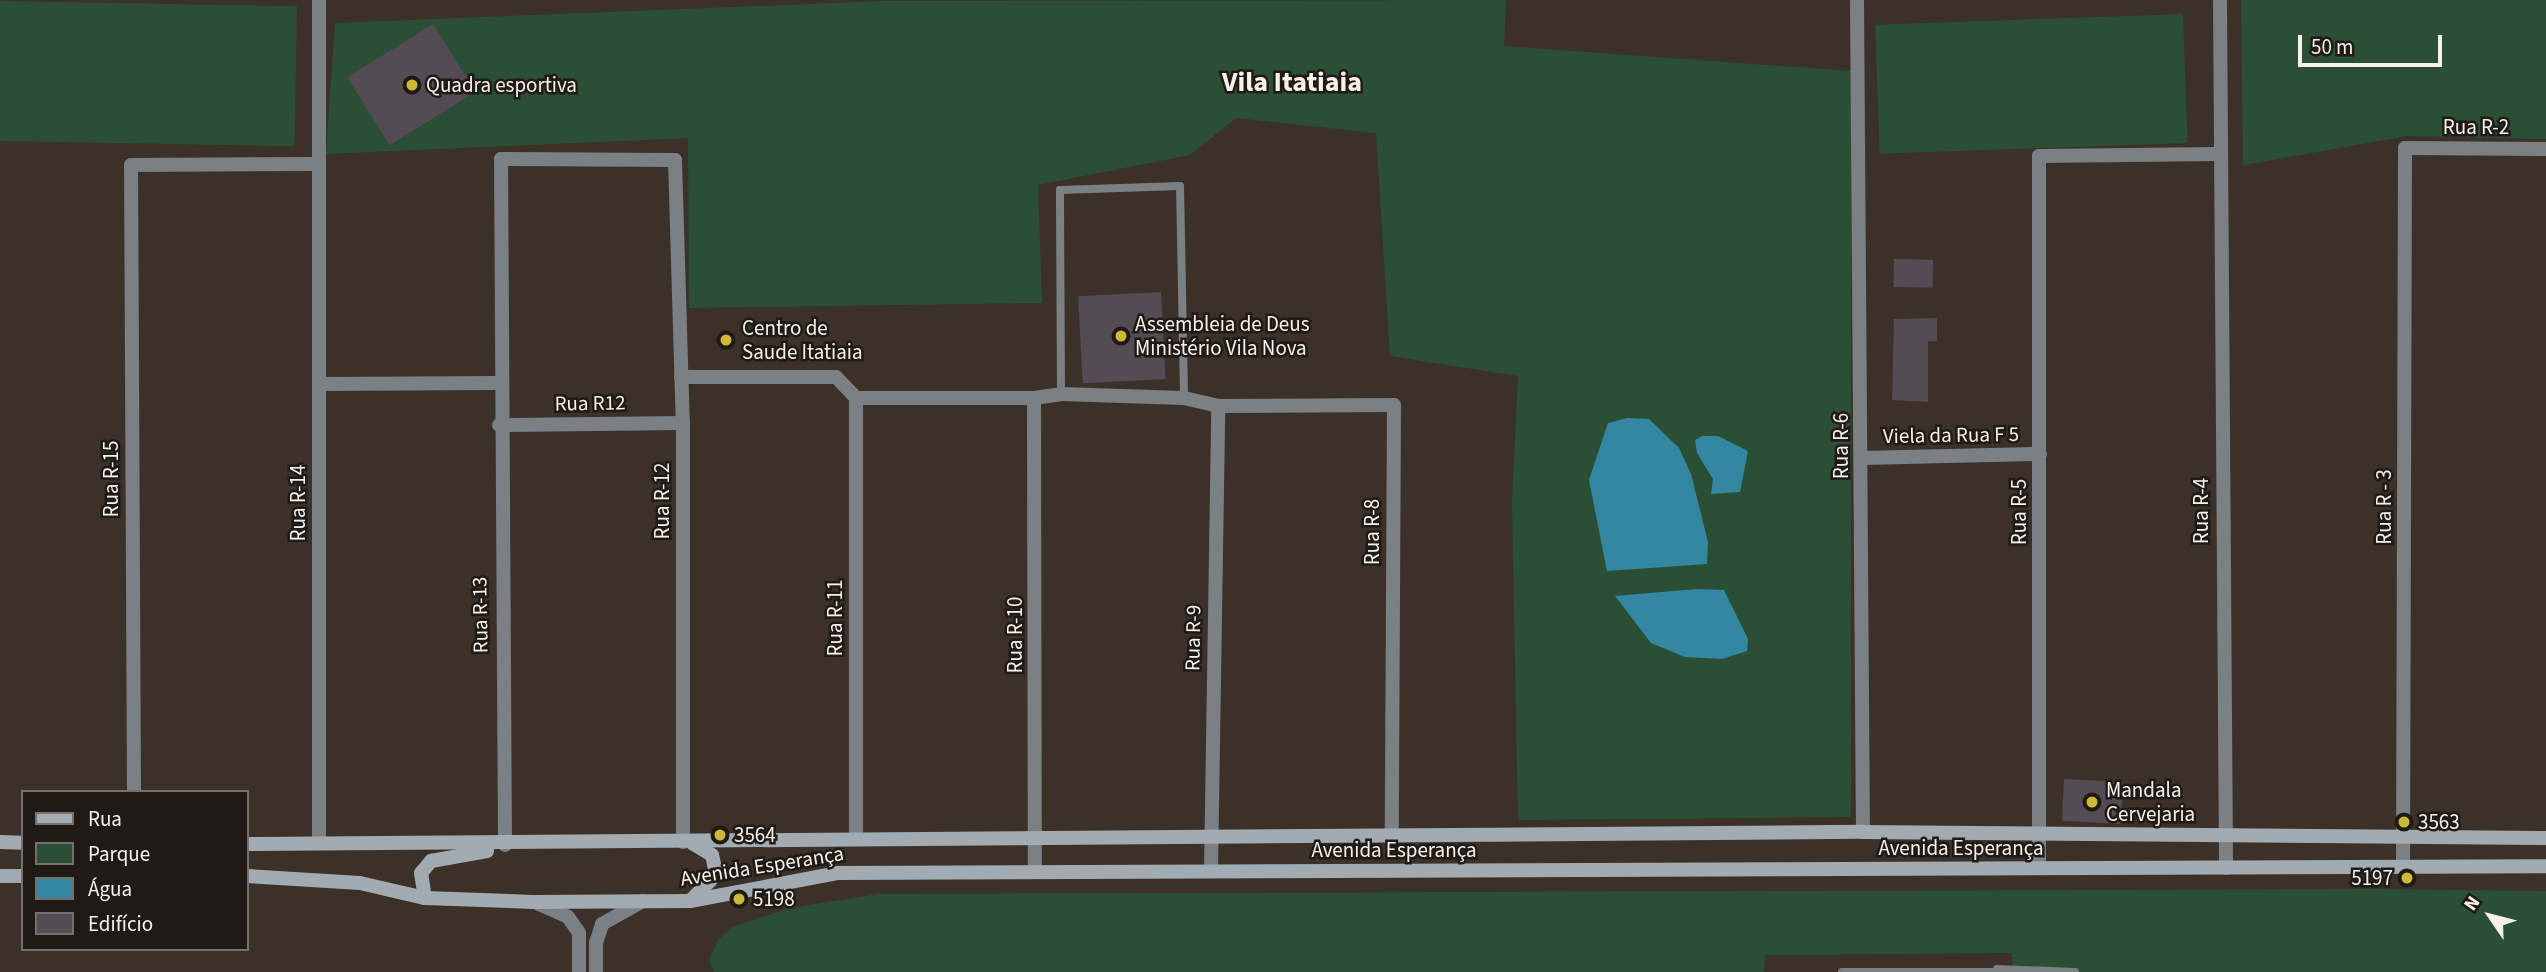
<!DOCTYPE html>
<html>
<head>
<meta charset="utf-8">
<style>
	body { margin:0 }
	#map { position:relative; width:2546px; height:972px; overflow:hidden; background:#3b3128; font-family:"Source Sans 3",sans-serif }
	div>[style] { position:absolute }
	.green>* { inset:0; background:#2b4f35; transform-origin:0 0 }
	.water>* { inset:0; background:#3487a0 }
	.building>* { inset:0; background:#554b55; transform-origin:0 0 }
	.service>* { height:8px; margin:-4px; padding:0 4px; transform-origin:4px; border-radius:4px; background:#7a8084 }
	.minor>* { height:14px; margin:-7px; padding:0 7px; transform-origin:7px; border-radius:7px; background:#7a8084 }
	.tertiary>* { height:14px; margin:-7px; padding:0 7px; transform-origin:7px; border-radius:7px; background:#7a8084 }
	.secondary>* { height:14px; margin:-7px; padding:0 7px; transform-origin:7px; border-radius:7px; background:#a3abb2 }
	.dots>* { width:19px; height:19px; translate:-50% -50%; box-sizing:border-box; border:4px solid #1f1a16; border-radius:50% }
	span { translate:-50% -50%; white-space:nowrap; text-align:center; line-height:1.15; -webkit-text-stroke:5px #1f1a16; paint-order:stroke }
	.poi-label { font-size:21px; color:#f8f1eb }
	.left { translate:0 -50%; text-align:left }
	.right { translate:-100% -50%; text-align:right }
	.street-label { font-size:21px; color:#f8f1eb }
	.district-label { font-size:28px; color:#f8f1eb; font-weight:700 }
	.legend { position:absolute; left:21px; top:790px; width:228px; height:161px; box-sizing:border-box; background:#1f1a16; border:2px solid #76706b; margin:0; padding:9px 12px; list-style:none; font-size:21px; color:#f8f1eb }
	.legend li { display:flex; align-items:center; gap:14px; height:35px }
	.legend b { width:35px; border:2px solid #76706b }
	.north { position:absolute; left:2455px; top:881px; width:70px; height:70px; -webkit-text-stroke:5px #1f1a16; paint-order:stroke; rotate:305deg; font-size:19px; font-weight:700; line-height:28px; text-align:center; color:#f8f1eb }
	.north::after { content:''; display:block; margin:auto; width:24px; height:32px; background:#f8f1eb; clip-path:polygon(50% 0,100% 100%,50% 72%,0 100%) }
	.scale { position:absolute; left:2298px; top:35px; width:144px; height:32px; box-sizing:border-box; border:4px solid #f8f1eb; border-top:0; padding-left:9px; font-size:21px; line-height:24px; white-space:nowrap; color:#f8f1eb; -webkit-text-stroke:5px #1f1a16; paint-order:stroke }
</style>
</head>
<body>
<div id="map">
	<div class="green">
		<i style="clip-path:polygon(1506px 0,1504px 46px,1851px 71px,1851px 817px,1518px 820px,1512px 502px,1518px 376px,1390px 356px,1376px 133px,1236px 118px,1190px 155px,1038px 185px,1042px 303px,689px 308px,688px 138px,326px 154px,335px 23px,884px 1px)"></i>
		<i style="clip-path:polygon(2241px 0,2546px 0,2546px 139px,2407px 136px,2243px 165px)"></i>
		<i style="left:0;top:1px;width:297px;height:140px;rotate:1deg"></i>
		<i style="left:2183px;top:14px;width:129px;height:308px;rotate:88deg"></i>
		<i style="clip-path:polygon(2376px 889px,2546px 891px,2546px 972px,2013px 972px,2012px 953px,1765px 955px,1764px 972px,714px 972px,709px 960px,718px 940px,732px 927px,786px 909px,878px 894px)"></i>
	</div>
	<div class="water">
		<i style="clip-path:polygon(1627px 418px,1649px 419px,1679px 448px,1691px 474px,1708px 542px,1707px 564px,1607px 571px,1589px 480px,1608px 423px)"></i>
		<i style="clip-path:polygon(1702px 436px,1718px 436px,1748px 451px,1740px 492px,1711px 494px,1713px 479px,1697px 453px,1695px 440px)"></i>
		<i style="clip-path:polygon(1697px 589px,1724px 590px,1748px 639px,1747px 651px,1722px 659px,1685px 657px,1651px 643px,1615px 596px)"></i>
	</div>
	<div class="building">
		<i style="left:433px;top:24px;width:80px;height:101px;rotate:58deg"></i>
		<i style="left:1894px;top:259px;width:39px;height:28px;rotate:1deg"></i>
		<i style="left:1161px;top:292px;width:87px;height:83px;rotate:87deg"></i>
		<i style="clip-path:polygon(1937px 318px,1937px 341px,1928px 341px,1928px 402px,1892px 400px,1894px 319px)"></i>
		<i style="left:2123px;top:782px;width:42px;height:59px;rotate:93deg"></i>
	</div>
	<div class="service">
		<i style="left:1061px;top:394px;width:204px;rotate:-90.3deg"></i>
		<i style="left:1060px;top:190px;width:120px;rotate:-1.9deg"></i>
		<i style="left:1180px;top:186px;width:212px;rotate:88.9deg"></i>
		<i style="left:1997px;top:969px;width:78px;rotate:2.2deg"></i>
		<i style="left:1842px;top:972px;width:155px"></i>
	</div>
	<div class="minor">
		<i style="left:1857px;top:0;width:832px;rotate:89.59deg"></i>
		<i style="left:2220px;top:0;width:868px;rotate:89.6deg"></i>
		<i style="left:681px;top:377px;width:155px"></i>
		<i style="left:836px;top:377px;width:29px;rotate:46deg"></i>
		<i style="left:856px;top:398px;width:178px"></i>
		<i style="left:1034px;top:398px;width:27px;rotate:-8deg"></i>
		<i style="left:1061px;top:394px;width:123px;rotate:1.9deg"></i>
		<i style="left:1184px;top:398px;width:35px;rotate:13deg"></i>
		<i style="left:1218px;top:406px;width:176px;rotate:-0.3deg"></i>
		<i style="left:1394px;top:405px;width:431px;rotate:90.3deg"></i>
		<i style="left:319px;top:384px;width:179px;rotate:-0.3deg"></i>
		<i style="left:1034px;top:398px;width:474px;rotate:89.9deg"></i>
		<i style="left:499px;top:425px;width:184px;rotate:-0.6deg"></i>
		<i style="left:1862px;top:458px;width:178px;rotate:-1.3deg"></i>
		<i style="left:134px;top:792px;width:627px;rotate:-90.27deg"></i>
		<i style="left:131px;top:165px;width:186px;rotate:-0.3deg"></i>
		<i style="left:856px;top:839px;width:441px;rotate:-90deg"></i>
		<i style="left:319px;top:842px;width:842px;rotate:-90deg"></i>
		<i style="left:505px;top:845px;width:686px;rotate:-90.33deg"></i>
		<i style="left:501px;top:159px;width:174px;rotate:0.3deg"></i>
		<i style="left:675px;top:160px;width:263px;rotate:88.3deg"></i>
		<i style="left:683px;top:423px;width:419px;rotate:90deg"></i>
		<i style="left:2403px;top:867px;width:719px;rotate:-89.84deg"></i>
		<i style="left:2405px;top:148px;width:141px;rotate:0.4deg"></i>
		<i style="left:2039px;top:868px;width:712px;rotate:-90deg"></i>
		<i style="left:2039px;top:156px;width:181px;rotate:-0.6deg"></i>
		<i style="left:1211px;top:871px;width:465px;rotate:-89.1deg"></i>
	</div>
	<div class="tertiary">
		<i style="left:537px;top:903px;width:34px;rotate:24deg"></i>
		<i style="left:568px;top:917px;width:19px;rotate:55deg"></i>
		<i style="left:579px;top:933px;width:39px;rotate:90deg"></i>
		<i style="left:596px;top:972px;width:29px;rotate:-90deg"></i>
		<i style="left:596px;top:943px;width:20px;rotate:-72deg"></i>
		<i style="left:602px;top:924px;width:47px;rotate:-29.3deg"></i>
	</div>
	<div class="secondary">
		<i style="left:0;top:842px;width:23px;rotate:2deg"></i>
		<i style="left:247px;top:844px;width:1616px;rotate:-0.43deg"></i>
		<i style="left:1863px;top:832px;width:683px;rotate:0.5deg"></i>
		<i style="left:0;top:876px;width:23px"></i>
		<i style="left:247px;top:876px;width:113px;rotate:3.5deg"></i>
		<i style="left:360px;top:883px;width:67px;rotate:13deg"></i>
		<i style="left:425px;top:898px;width:108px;rotate:2.1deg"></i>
		<i style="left:533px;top:902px;width:157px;rotate:-0.4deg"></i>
		<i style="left:690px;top:901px;width:151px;rotate:-10.7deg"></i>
		<i style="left:838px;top:873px;width:1708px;rotate:-0.23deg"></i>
		<i style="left:425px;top:898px;width:25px;rotate:-99deg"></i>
		<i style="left:421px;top:873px;width:16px;rotate:-50deg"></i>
		<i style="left:431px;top:861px;width:57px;rotate:-10.1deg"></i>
		<i style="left:691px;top:900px;width:27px;rotate:-45deg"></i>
		<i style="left:710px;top:881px;width:13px;rotate:-67deg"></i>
		<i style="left:715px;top:869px;width:14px;rotate:-102deg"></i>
		<i style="left:712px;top:855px;width:23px;rotate:-149deg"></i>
	</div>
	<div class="dots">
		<i style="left:412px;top:85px;background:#cdb938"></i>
		<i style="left:1121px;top:336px;background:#cdb938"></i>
		<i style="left:726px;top:340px;background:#cdb938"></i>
		<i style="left:2092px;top:802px;background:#cdb938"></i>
		<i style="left:2404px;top:822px;background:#cdb938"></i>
		<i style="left:720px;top:835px;background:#cdb938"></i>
		<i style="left:2407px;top:878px;background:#cdb938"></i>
		<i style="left:739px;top:899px;background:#cdb938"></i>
	</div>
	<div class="poi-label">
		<span class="left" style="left:426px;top:85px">Quadra esportiva</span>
		<span class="left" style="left:1135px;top:336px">Assembleia de Deus<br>Ministério Vila Nova</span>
		<span class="left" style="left:742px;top:340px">Centro de<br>Saude Itatiaia</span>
		<span class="left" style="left:2106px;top:802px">Mandala<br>Cervejaria</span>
		<span class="left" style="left:2418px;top:822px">3563</span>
		<span class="left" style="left:734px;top:835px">3564</span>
		<span class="right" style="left:2393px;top:878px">5197</span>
		<span class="left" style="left:753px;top:899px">5198</span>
	</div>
	<div class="street-label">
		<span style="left:2476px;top:127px">Rua R-2</span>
		<span style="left:590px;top:403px;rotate:-1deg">Rua R12</span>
		<span style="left:1951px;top:435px;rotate:-1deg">Viela da Rua F 5</span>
		<span style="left:1841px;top:446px;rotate:-90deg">Rua R-6</span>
		<span style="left:111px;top:479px;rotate:-90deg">Rua R-15</span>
		<span style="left:662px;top:501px;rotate:-90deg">Rua R-12</span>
		<span style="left:298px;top:503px;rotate:-90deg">Rua R-14</span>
		<span style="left:2384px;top:507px;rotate:-90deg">Rua R - 3</span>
		<span style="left:2201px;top:511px;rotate:-90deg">Rua R-4</span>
		<span style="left:2019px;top:512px;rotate:-90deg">Rua R-5</span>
		<span style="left:1372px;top:532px;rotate:-90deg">Rua R-8</span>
		<span style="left:480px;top:615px;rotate:-91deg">Rua R-13</span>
		<span style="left:835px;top:618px;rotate:-90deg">Rua R-11</span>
		<span style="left:1015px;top:635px;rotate:-90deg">Rua R-10</span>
		<span style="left:1193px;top:638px;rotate:-89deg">Rua R-9</span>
		<span style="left:1961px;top:848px">Avenida Esperança</span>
		<span style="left:1394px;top:850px">Avenida Esperança</span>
		<span style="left:762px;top:866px;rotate:-9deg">Avenida Esperança</span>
	</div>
	<div class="district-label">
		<span style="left:1292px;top:82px">Vila Itatiaia</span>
	</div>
	<ul class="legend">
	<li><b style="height:9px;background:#a3abb2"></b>Rua</li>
	<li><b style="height:19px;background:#2b4f35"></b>Parque</li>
	<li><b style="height:19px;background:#3487a0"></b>Água</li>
	<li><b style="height:19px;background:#554b55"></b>Edifício</li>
	</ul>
	<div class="north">N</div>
	<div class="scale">50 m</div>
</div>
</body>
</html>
